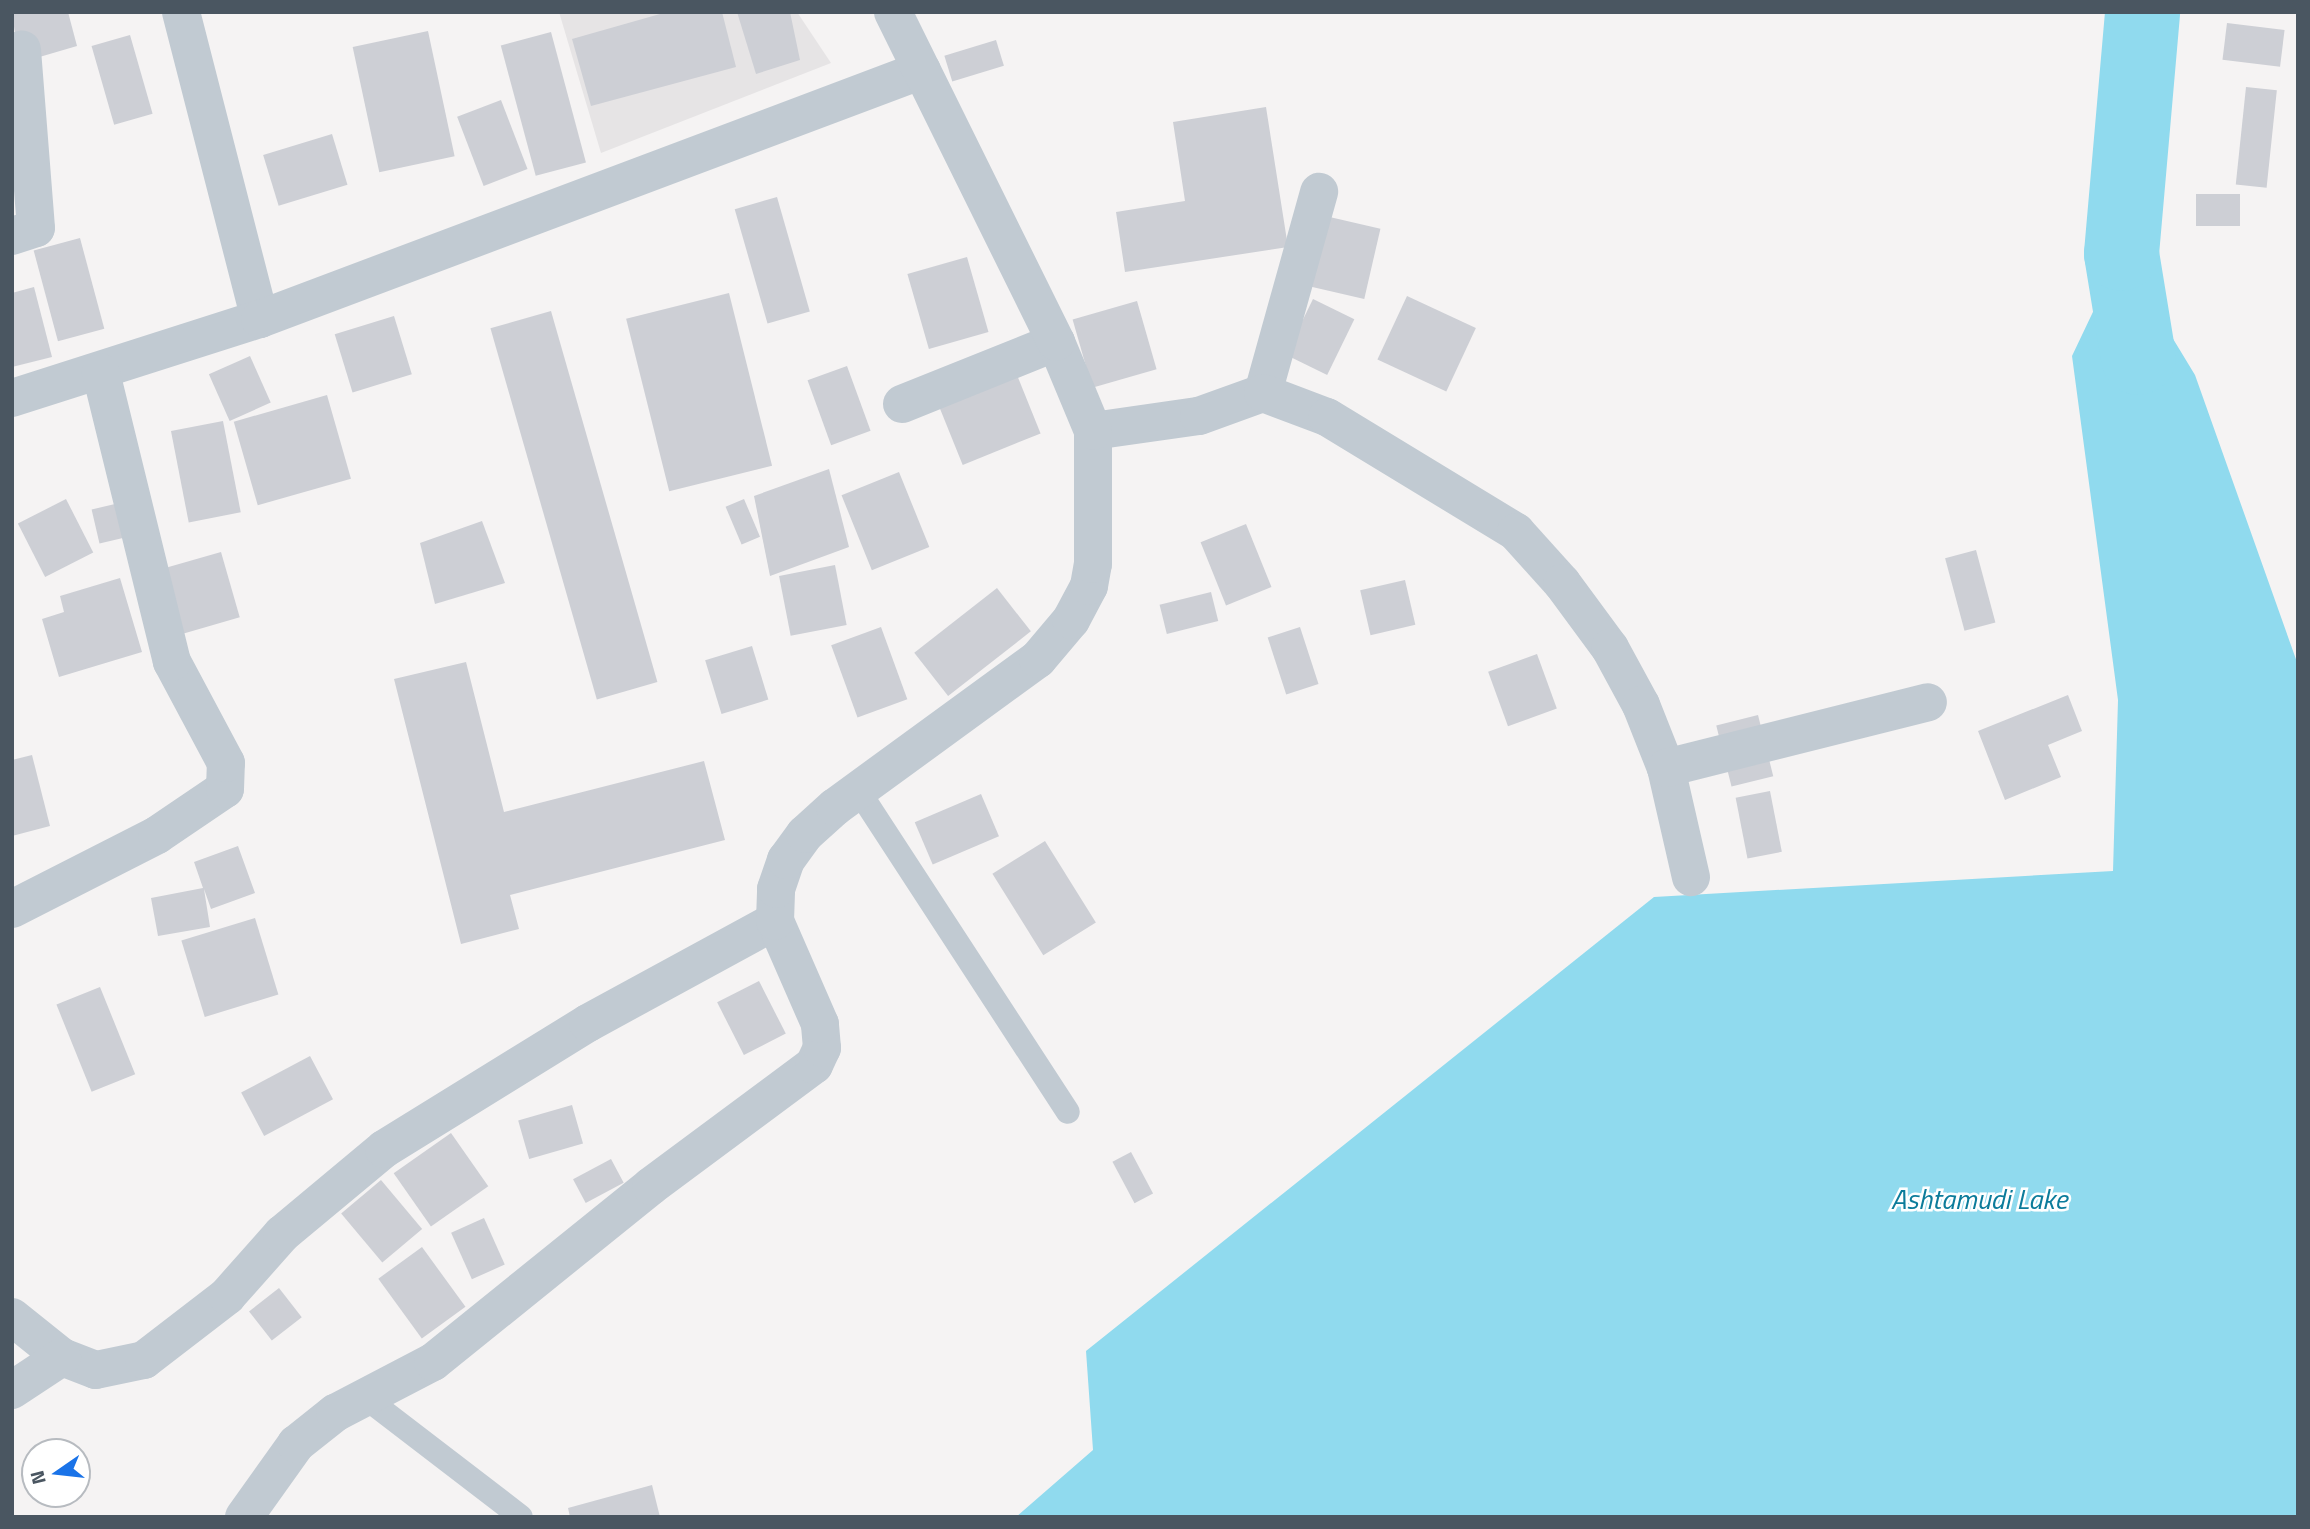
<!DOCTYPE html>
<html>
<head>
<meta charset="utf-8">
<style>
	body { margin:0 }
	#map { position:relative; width:2310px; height:1529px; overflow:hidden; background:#f5f3f3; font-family:"Titillium Web",sans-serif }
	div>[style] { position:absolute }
	.education>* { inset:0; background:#e6e4e5 }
	.water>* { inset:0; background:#90daee }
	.river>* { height:75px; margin:-37.5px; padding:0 37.5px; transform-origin:37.5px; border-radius:37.5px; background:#90daee }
	.building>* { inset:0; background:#cdcfd5; transform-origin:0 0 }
	.service>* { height:24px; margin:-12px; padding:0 12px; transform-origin:12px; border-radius:12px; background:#c1cad2 }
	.minor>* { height:38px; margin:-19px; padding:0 19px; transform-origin:19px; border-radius:19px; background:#c1cad2 }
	span { translate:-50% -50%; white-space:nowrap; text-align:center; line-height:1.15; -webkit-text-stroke:5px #fff; paint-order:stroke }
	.water-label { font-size:28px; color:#0c7c9b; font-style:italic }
	.frame { position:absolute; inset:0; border:14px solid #4a5661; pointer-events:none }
	.north { position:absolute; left:21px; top:1438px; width:70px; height:70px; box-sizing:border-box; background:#fff; border:2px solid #b7bbc0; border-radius:50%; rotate:256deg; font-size:19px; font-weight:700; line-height:28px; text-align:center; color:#4a5661 }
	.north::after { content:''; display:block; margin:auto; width:24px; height:32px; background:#1a73e8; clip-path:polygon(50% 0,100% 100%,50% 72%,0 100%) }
</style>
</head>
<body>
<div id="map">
	<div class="education">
		<i style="clip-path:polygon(559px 12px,797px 12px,831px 63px,601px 153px)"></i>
	</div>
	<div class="water">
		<i style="clip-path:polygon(2121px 253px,2195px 375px,2298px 665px,2298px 1517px,1016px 1517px,1093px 1450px,1086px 1351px,1654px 897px,2113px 871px,2118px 700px,2072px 356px)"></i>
	</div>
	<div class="river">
		<i style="left:2138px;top:357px;width:105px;rotate:-99.3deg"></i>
		<i style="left:2121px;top:253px;width:242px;rotate:-85deg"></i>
	</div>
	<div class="building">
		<i style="clip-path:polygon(12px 12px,68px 12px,77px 46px,19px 63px)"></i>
		<i style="clip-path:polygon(667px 12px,722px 12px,736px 67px,591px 106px,572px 39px)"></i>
		<i style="clip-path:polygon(737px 12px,790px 12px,800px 60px,756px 74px)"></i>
		<i style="left:2227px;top:23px;width:58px;height:37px;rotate:7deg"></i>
		<i style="left:428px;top:31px;width:128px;height:77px;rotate:78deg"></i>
		<i style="left:551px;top:32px;width:135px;height:52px;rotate:75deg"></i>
		<i style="left:130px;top:35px;width:82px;height:40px;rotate:74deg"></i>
		<i style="left:996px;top:40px;width:27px;height:54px;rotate:73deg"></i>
		<i style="left:2246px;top:87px;width:31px;height:98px;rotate:6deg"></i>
		<i style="left:501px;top:100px;width:74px;height:47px;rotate:69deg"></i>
		<i style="clip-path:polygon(1266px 107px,1288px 247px,1125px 272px,1116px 212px,1185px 201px,1173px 122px)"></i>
		<i style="left:332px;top:134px;width:53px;height:72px;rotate:73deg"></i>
		<i style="left:2240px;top:194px;width:32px;height:44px;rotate:90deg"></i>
		<i style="left:777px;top:197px;width:119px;height:44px;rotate:74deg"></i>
		<i style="left:1321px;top:215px;width:61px;height:72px;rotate:13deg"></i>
		<i style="left:80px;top:238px;width:94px;height:48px;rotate:75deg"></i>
		<i style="left:967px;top:257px;width:78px;height:62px;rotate:74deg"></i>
		<i style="clip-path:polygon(34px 287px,52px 357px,12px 367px,12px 293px)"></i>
		<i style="left:729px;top:293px;width:178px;height:106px;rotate:76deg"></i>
		<i style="left:1407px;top:296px;width:76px;height:70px;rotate:25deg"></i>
		<i style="left:1313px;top:299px;width:46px;height:62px;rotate:26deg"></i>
		<i style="left:1137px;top:301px;width:71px;height:67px;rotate:74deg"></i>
		<i style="left:551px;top:311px;width:386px;height:63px;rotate:74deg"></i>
		<i style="left:394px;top:316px;width:61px;height:62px;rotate:73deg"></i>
		<i style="left:250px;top:356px;width:51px;height:45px;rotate:66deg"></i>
		<i style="left:847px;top:366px;width:69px;height:42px;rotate:70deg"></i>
		<i style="left:1017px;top:375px;width:63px;height:84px;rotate:68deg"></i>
		<i style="left:327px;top:395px;width:87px;height:97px;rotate:74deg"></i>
		<i style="left:223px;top:421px;width:93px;height:53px;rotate:79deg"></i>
		<i style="clip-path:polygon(829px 469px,849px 547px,770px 576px,754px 496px)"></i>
		<i style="left:899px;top:472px;width:81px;height:62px;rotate:68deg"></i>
		<i style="left:66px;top:499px;width:60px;height:54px;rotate:63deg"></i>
		<i style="left:744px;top:499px;width:41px;height:20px;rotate:67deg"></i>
		<i style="left:115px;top:504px;width:35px;height:24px;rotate:77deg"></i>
		<i style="clip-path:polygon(482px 521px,505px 583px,435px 604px,420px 543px)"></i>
		<i style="left:1246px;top:524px;width:68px;height:49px;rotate:68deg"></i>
		<i style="left:1976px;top:550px;width:75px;height:32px;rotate:75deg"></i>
		<i style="left:221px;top:552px;width:68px;height:60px;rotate:74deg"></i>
		<i style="left:835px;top:565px;width:61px;height:57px;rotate:79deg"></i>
		<i style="clip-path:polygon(120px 578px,142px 652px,59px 677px,42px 619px,64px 612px,60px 596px)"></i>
		<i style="left:1405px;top:580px;width:46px;height:46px;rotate:77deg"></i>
		<i style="left:997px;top:588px;width:55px;height:105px;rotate:52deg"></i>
		<i style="left:1211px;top:592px;width:30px;height:53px;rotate:76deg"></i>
		<i style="left:881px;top:627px;width:77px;height:53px;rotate:70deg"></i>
		<i style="left:1300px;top:627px;width:60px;height:34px;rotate:72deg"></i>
		<i style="left:752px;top:646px;width:56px;height:49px;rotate:73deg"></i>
		<i style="left:1537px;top:654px;width:58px;height:52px;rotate:70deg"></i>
		<i style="clip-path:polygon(466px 662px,504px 812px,704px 761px,725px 840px,510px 895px,519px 929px,461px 944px,394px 679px)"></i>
		<i style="clip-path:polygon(2068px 695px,2082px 731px,2048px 745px,2061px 777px,2005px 800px,1978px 731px)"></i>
		<i style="left:1758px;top:715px;width:63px;height:43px;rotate:76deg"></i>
		<i style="clip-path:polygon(32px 755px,50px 826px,12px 836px,12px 760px)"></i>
		<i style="left:1770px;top:791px;width:62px;height:35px;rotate:79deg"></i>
		<i style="left:981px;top:794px;width:46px;height:72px;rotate:67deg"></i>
		<i style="left:1045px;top:841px;width:96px;height:62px;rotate:58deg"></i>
		<i style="clip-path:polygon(238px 846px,255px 893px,211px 909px,204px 889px,210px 927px,158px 936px,151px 898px,203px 888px,194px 862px)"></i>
		<i style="left:255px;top:918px;width:80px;height:77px;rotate:73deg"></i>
		<i style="left:759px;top:981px;width:59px;height:47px;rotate:63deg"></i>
		<i style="left:100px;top:987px;width:94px;height:47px;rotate:68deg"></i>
		<i style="left:310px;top:1056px;width:49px;height:78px;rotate:62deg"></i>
		<i style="left:572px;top:1105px;width:40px;height:56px;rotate:74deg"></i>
		<i style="left:451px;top:1133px;width:65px;height:70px;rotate:55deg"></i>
		<i style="left:1131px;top:1152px;width:47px;height:21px;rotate:62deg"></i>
		<i style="left:611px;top:1159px;width:27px;height:43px;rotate:62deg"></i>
		<i style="left:381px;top:1180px;width:64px;height:52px;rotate:50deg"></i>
		<i style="left:484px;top:1218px;width:51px;height:36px;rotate:66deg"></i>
		<i style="left:422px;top:1247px;width:74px;height:54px;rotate:54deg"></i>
		<i style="left:279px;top:1288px;width:37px;height:38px;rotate:52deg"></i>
		<i style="clip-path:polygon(652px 1485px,660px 1517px,570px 1517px,568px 1508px)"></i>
	</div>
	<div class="service">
		<i style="left:858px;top:790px;width:384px;rotate:56.9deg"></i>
		<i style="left:366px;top:1398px;width:195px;rotate:37.5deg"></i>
	</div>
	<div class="minor">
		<i style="left:181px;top:12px;width:317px;rotate:75.6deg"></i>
		<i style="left:12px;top:236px;width:25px;rotate:-18deg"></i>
		<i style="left:36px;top:228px;width:179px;rotate:-94.5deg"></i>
		<i style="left:1263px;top:393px;width:209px;rotate:-74.4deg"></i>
		<i style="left:12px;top:398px;width:260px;rotate:-17.7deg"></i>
		<i style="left:260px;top:319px;width:707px;rotate:-20.61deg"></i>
		<i style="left:902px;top:404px;width:166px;rotate:-21.9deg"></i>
		<i style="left:1093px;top:431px;width:107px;rotate:-8.1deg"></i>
		<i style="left:1199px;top:416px;width:68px;rotate:-19.8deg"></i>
		<i style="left:1263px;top:393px;width:68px;rotate:20.6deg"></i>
		<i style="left:1327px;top:417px;width:221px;rotate:31.3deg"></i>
		<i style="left:1516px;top:532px;width:69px;rotate:48deg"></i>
		<i style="left:1562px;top:583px;width:81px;rotate:53.6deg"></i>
		<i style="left:1610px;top:648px;width:65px;rotate:61.5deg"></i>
		<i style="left:1641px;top:705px;width:68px;rotate:68.4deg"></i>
		<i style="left:1666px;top:768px;width:112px;rotate:77.1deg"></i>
		<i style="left:1666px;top:768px;width:270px;rotate:-14.1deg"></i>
		<i style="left:12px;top:909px;width:163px;rotate:-27deg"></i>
		<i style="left:157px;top:835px;width:82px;rotate:-34.1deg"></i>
		<i style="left:225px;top:789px;width:26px;rotate:-88deg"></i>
		<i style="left:226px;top:763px;width:115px;rotate:-118.1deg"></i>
		<i style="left:172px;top:662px;width:298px;rotate:-103.8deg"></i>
		<i style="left:12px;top:1317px;width:64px;rotate:38.7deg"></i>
		<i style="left:62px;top:1357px;width:36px;rotate:21deg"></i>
		<i style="left:96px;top:1370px;width:49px;rotate:-11.8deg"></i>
		<i style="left:144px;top:1360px;width:105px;rotate:-37.6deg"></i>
		<i style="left:227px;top:1296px;width:83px;rotate:-48.4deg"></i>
		<i style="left:282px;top:1234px;width:133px;rotate:-39.8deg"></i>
		<i style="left:384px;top:1149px;width:240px;rotate:-31.7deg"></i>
		<i style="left:588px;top:1023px;width:213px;rotate:-28.6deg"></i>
		<i style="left:12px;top:1390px;width:60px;rotate:-33.4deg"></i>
		<i style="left:244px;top:1517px;width:90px;rotate:-54.5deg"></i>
		<i style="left:296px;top:1444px;width:50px;rotate:-38.5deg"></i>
		<i style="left:335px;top:1413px;width:110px;rotate:-27.5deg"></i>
		<i style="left:433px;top:1362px;width:280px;rotate:-38.9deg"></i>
		<i style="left:651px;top:1186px;width:203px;rotate:-36.6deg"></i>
		<i style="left:814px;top:1065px;width:19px;rotate:-65deg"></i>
		<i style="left:822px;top:1048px;width:24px;rotate:-95deg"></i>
		<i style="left:820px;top:1024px;width:112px;rotate:-113.6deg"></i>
		<i style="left:775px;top:921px;width:32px;rotate:-88deg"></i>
		<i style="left:776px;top:889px;width:31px;rotate:-71deg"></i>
		<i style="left:786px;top:860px;width:32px;rotate:-54deg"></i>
		<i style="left:805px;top:834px;width:40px;rotate:-42deg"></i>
		<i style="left:835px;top:807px;width:251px;rotate:-36.1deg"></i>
		<i style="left:1038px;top:659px;width:51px;rotate:-49.8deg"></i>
		<i style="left:1071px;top:620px;width:38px;rotate:-62deg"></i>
		<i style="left:1089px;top:586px;width:22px;rotate:-80deg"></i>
		<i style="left:1093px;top:564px;width:133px;rotate:-90deg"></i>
		<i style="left:1093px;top:431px;width:96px;rotate:-112.6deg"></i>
		<i style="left:1056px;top:342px;width:368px;rotate:-116.3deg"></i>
	</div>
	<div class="water-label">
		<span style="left:1979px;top:1199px">Ashtamudi Lake</span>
	</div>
	<div class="frame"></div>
	<div class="north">N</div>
</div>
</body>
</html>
